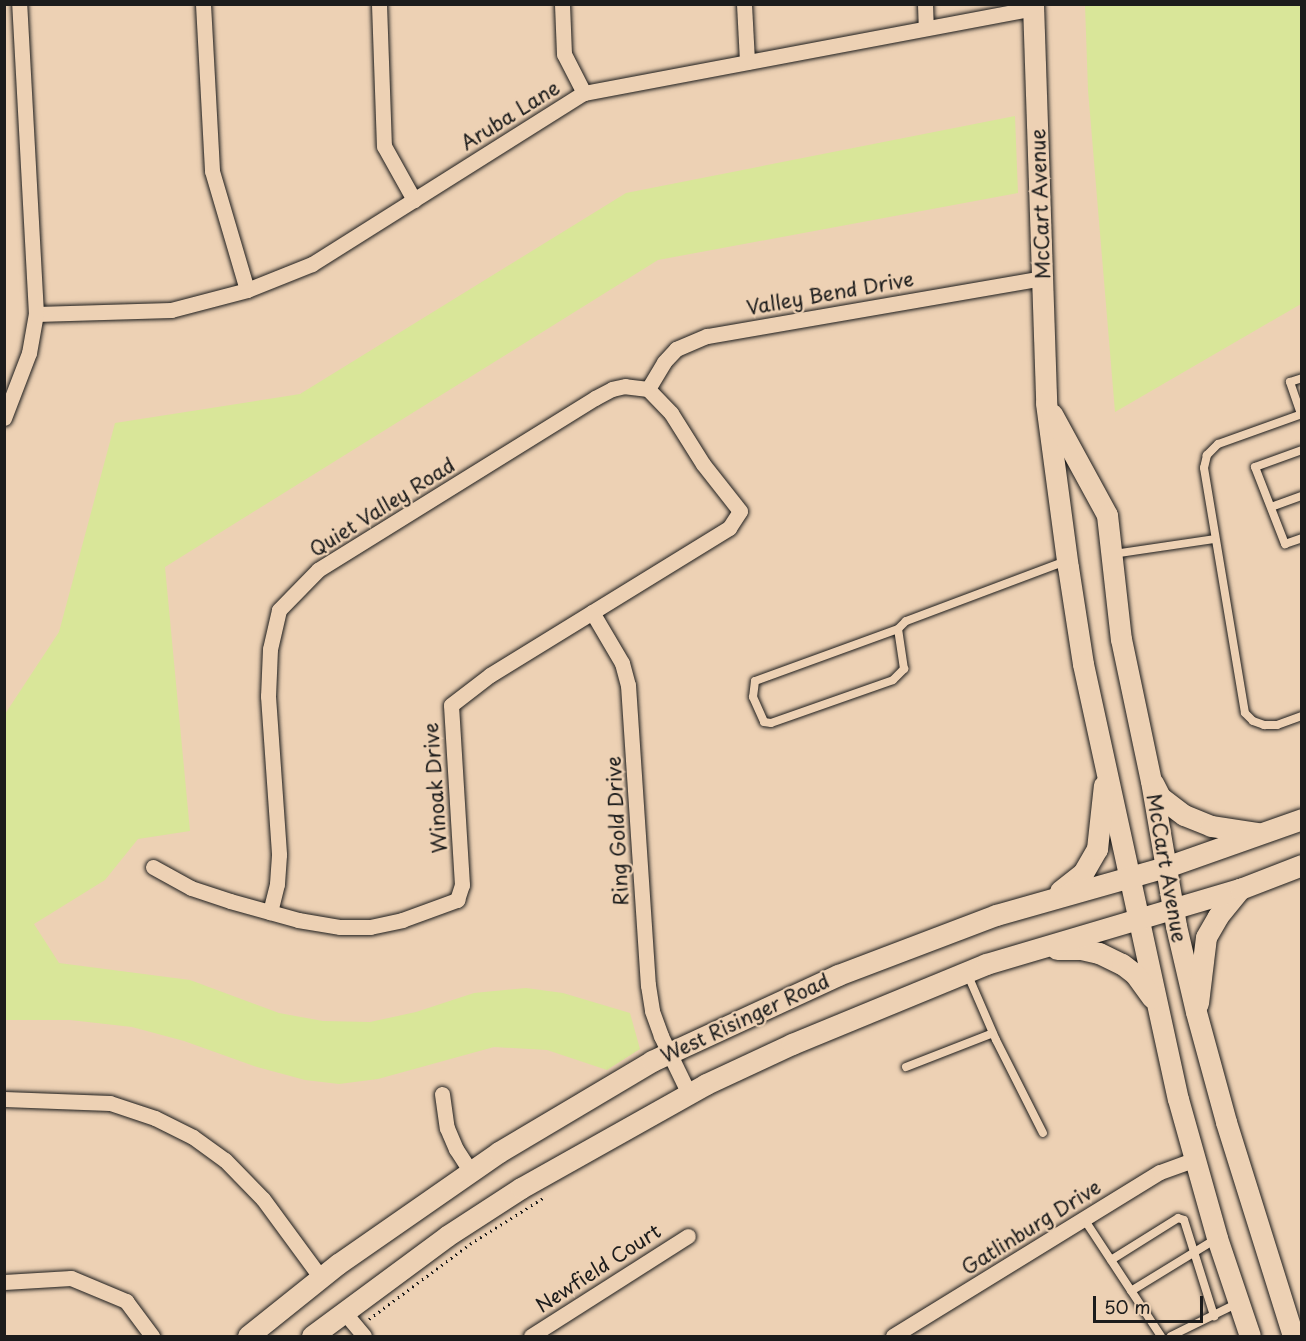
<!DOCTYPE html>
<html>
<head>
<meta charset="utf-8">
<style>
	body { margin:0 }
	#map { position:relative; width:1306px; height:1341px; overflow:hidden; background:#edd1b4; font-family:"Playpen Sans",sans-serif }
	div>[style] { position:absolute }
	.green>* { inset:0; background:#d9e699 }
	.path>* { height:3px; margin-top:-1.5px; transform-origin:0; background:repeating-linear-gradient(90deg,#1c1c1c 0 1.5px,transparent 0 6px) }
	.roads { filter:drop-shadow(0 0 2px #1c1c1c) drop-shadow(0 0 2px #1c1c1c) }
	.lane>* { height:8px; margin:-4px; padding:0 4px; transform-origin:4px; border-radius:4px; background:#edd1b4 }
	.street>* { height:15px; margin:-7.5px; padding:0 7.5px; transform-origin:7.5px; border-radius:7.5px; background:#edd1b4 }
	.secondary>* { height:21px; margin:-10.5px; padding:0 10.5px; transform-origin:10.5px; border-radius:10.5px; background:#edd1b4 }
	span { translate:-50% -50%; white-space:nowrap; text-align:center; line-height:1.15; -webkit-text-stroke:4.5px #edd1b4; paint-order:stroke }
	.street-label { font-size:20px; color:#1c1c1c }
	.frame { position:absolute; inset:0; border:6px solid #1c1c1c; pointer-events:none }
	.scale { position:absolute; left:1093px; top:1296px; width:110px; height:27px; box-sizing:border-box; border:3px solid #1c1c1c; border-top:0; padding-left:8px; font-size:18px; line-height:21px; white-space:nowrap; color:#1c1c1c; -webkit-text-stroke:4px #edd1b4; paint-order:stroke }
</style>
</head>
<body>
<div id="map">
	<div class="green">
		<i style="clip-path:polygon(1085px 5px,1301px 5px,1301px 304px,1115px 412px,1088px 90px)"></i>
		<i style="clip-path:polygon(1015px 116px,1018px 193px,658px 260px,165px 567px,190px 831px,138px 839px,105px 880px,34px 924px,59px 963px,190px 980px,279px 1013px,323px 1021px,370px 1022px,416px 1012px,474px 993px,526px 988px,563px 993px,630px 1013px,640px 1049px,607px 1070px,547px 1050px,494px 1047px,378px 1079px,339px 1084px,305px 1080px,257px 1067px,184px 1041px,132px 1027px,70px 1020px,5px 1020px,5px 714px,59px 632px,115px 423px,300px 394px,626px 193px)"></i>
	</div>
	<div class="path">
		<i style="left:369px;top:1319px;width:126px;rotate:-36.6deg"></i>
		<i style="left:470px;top:1244px;width:86px;rotate:-32.2deg"></i>
	</div>
	<div class="roads">
		<div class="lane">
			<i style="left:1301px;top:414px;width:34px;rotate:-109deg"></i>
			<i style="left:1290px;top:382px;width:13px;rotate:-18deg"></i>
			<i style="left:1302px;top:414px;width:89px;rotate:160.3deg"></i>
			<i style="left:1218px;top:444px;width:16px;rotate:135deg"></i>
			<i style="left:1207px;top:455px;width:13px;rotate:103deg"></i>
			<i style="left:1204px;top:468px;width:248px;rotate:80.5deg"></i>
			<i style="left:1245px;top:713px;width:11px;rotate:45deg"></i>
			<i style="left:1253px;top:721px;width:12px;rotate:20deg"></i>
			<i style="left:1264px;top:725px;width:13px"></i>
			<i style="left:1277px;top:725px;width:27px;rotate:-20deg"></i>
			<i style="left:1302px;top:450px;width:50px;rotate:160.1deg"></i>
			<i style="left:1255px;top:467px;width:83px;rotate:68.7deg"></i>
			<i style="left:1285px;top:544px;width:18px;rotate:-19deg"></i>
			<i style="left:1271px;top:507px;width:33px;rotate:-20deg"></i>
			<i style="left:1113px;top:554px;width:103px;rotate:-8.4deg"></i>
			<i style="left:898px;top:629px;width:152px;rotate:160deg"></i>
			<i style="left:755px;top:681px;width:16px;rotate:97deg"></i>
			<i style="left:753px;top:697px;width:27px;rotate:66deg"></i>
			<i style="left:764px;top:722px;width:7px;rotate:8deg"></i>
			<i style="left:771px;top:723px;width:129px;rotate:-19.4deg"></i>
			<i style="left:893px;top:680px;width:16px;rotate:-45deg"></i>
			<i style="left:904px;top:669px;width:40px;rotate:-98.5deg"></i>
			<i style="left:898px;top:629px;width:11px;rotate:-45deg"></i>
			<i style="left:906px;top:621px;width:171px;rotate:-20.6deg"></i>
			<i style="left:967px;top:973px;width:73px;rotate:66.6deg"></i>
			<i style="left:996px;top:1040px;width:104px;rotate:63.2deg"></i>
			<i style="left:906px;top:1067px;width:93px;rotate:-21.3deg"></i>
			<i style="left:1084px;top:1219px;width:140px;rotate:56.7deg"></i>
			<i style="left:1111px;top:1260px;width:79px;rotate:-32.1deg"></i>
			<i style="left:1178px;top:1218px;width:6px;rotate:18deg"></i>
			<i style="left:1184px;top:1220px;width:101px;rotate:72.6deg"></i>
			<i style="left:1131px;top:1291px;width:100px;rotate:-31.5deg"></i>
			<i style="left:1171px;top:1336px;width:75px;rotate:-26.2deg"></i>
		</div>
		<div class="street">
			<i style="left:203px;top:4px;width:167px;rotate:86.9deg"></i>
			<i style="left:212px;top:171px;width:124px;rotate:73.6deg"></i>
			<i style="left:379px;top:4px;width:142px;rotate:88deg"></i>
			<i style="left:384px;top:146px;width:62px;rotate:60.9deg"></i>
			<i style="left:562px;top:4px;width:50px;rotate:87.7deg"></i>
			<i style="left:564px;top:54px;width:44px;rotate:62.9deg"></i>
			<i style="left:744px;top:4px;width:58px;rotate:87deg"></i>
			<i style="left:925px;top:4px;width:24px;rotate:88deg"></i>
			<i style="left:36px;top:314px;width:135px;rotate:-1.7deg"></i>
			<i style="left:171px;top:310px;width:79px;rotate:-14.7deg"></i>
			<i style="left:247px;top:290px;width:70px;rotate:-21.8deg"></i>
			<i style="left:312px;top:264px;width:321px;rotate:-32.2deg"></i>
			<i style="left:584px;top:93px;width:457px;rotate:-10.7deg"></i>
			<i style="left:648px;top:389px;width:31px;rotate:-59deg"></i>
			<i style="left:664px;top:362px;width:18px;rotate:-47deg"></i>
			<i style="left:676px;top:349px;width:34px;rotate:-23deg"></i>
			<i style="left:707px;top:336px;width:340px;rotate:-9.8deg"></i>
			<i style="left:4px;top:418px;width:70px;rotate:-69deg"></i>
			<i style="left:29px;top:353px;width:40px;rotate:-80deg"></i>
			<i style="left:36px;top:314px;width:310px;rotate:-93.1deg"></i>
			<i style="left:592px;top:612px;width:59px;rotate:59.5deg"></i>
			<i style="left:622px;top:663px;width:23px;rotate:75deg"></i>
			<i style="left:628px;top:685px;width:301px;rotate:86.2deg"></i>
			<i style="left:648px;top:985px;width:26px;rotate:81deg"></i>
			<i style="left:652px;top:1011px;width:27px;rotate:70deg"></i>
			<i style="left:661px;top:1036px;width:64px;rotate:64.2deg"></i>
			<i style="left:153px;top:867px;width:43px;rotate:28.9deg"></i>
			<i style="left:191px;top:888px;width:41px;rotate:18.4deg"></i>
			<i style="left:230px;top:901px;width:71px;rotate:15.6deg"></i>
			<i style="left:298px;top:920px;width:43px;rotate:9.5deg"></i>
			<i style="left:340px;top:927px;width:30px"></i>
			<i style="left:370px;top:927px;width:33px;rotate:-12deg"></i>
			<i style="left:402px;top:920px;width:59px;rotate:-20deg"></i>
			<i style="left:457px;top:900px;width:16px;rotate:-72deg"></i>
			<i style="left:462px;top:885px;width:180px;rotate:-93.5deg"></i>
			<i style="left:451px;top:705px;width:49px;rotate:-37.6deg"></i>
			<i style="left:490px;top:675px;width:281px;rotate:-31.6deg"></i>
			<i style="left:729px;top:528px;width:20px;rotate:-57deg"></i>
			<i style="left:740px;top:511px;width:60px;rotate:-128.2deg"></i>
			<i style="left:703px;top:464px;width:60px;rotate:-122.1deg"></i>
			<i style="left:671px;top:413px;width:33px;rotate:-134deg"></i>
			<i style="left:648px;top:389px;width:23px;rotate:-173deg"></i>
			<i style="left:625px;top:386px;width:13px;rotate:167deg"></i>
			<i style="left:612px;top:389px;width:19px;rotate:152deg"></i>
			<i style="left:595px;top:398px;width:326px;rotate:148.2deg"></i>
			<i style="left:318px;top:570px;width:56px;rotate:134.3deg"></i>
			<i style="left:279px;top:610px;width:40px;rotate:103deg"></i>
			<i style="left:270px;top:649px;width:47px;rotate:92.4deg"></i>
			<i style="left:268px;top:696px;width:159px;rotate:86deg"></i>
			<i style="left:279px;top:855px;width:29px;rotate:94deg"></i>
			<i style="left:277px;top:884px;width:29px;rotate:104deg"></i>
			<i style="left:442px;top:1094px;width:34px;rotate:82deg"></i>
			<i style="left:447px;top:1128px;width:23px;rotate:67deg"></i>
			<i style="left:456px;top:1149px;width:27px;rotate:57deg"></i>
			<i style="left:4px;top:1099px;width:106px;rotate:2.2deg"></i>
			<i style="left:110px;top:1103px;width:47px;rotate:18.4deg"></i>
			<i style="left:155px;top:1118px;width:42px;rotate:26.6deg"></i>
			<i style="left:193px;top:1137px;width:39px;rotate:36deg"></i>
			<i style="left:225px;top:1160px;width:54px;rotate:45.7deg"></i>
			<i style="left:263px;top:1199px;width:98px;rotate:53.7deg"></i>
			<i style="left:4px;top:1282px;width:67px;rotate:-3.4deg"></i>
			<i style="left:71px;top:1278px;width:60px;rotate:22.7deg"></i>
			<i style="left:126px;top:1301px;width:44px;rotate:53.4deg"></i>
			<i style="left:344px;top:1312px;width:31px;rotate:50deg"></i>
			<i style="left:531px;top:1336px;width:186px;rotate:-32.5deg"></i>
			<i style="left:893px;top:1336px;width:313px;rotate:-31.6deg"></i>
			<i style="left:1160px;top:1172px;width:37px;rotate:-20deg"></i>
		</div>
		<div class="secondary">
			<i style="left:1033px;top:4px;width:399px;rotate:88.1deg"></i>
			<i style="left:1046px;top:403px;width:165px;rotate:82.4deg"></i>
			<i style="left:1068px;top:567px;width:98px;rotate:81.2deg"></i>
			<i style="left:1083px;top:664px;width:445px;rotate:77.7deg"></i>
			<i style="left:1178px;top:1099px;width:144px;rotate:74.3deg"></i>
			<i style="left:1217px;top:1238px;width:103px;rotate:71.4deg"></i>
			<i style="left:1052px;top:414px;width:115px;rotate:61.4deg"></i>
			<i style="left:1107px;top:515px;width:125px;rotate:83.6deg"></i>
			<i style="left:1121px;top:639px;width:145px;rotate:78.1deg"></i>
			<i style="left:1151px;top:781px;width:147px;rotate:80.2deg"></i>
			<i style="left:1176px;top:926px;width:88px;rotate:76.9deg"></i>
			<i style="left:1196px;top:1012px;width:114px;rotate:74.7deg"></i>
			<i style="left:1226px;top:1122px;width:224px;rotate:72.6deg"></i>
			<i style="left:1153px;top:783px;width:16px;rotate:63deg"></i>
			<i style="left:1160px;top:797px;width:30px;rotate:37deg"></i>
			<i style="left:1184px;top:815px;width:29px;rotate:22deg"></i>
			<i style="left:1211px;top:826px;width:47px;rotate:8.7deg"></i>
			<i style="left:1060px;top:891px;width:29px;rotate:-38deg"></i>
			<i style="left:1083px;top:873px;width:28px;rotate:-60deg"></i>
			<i style="left:1097px;top:849px;width:64px;rotate:-83.8deg"></i>
			<i style="left:1057px;top:949px;width:24px"></i>
			<i style="left:1081px;top:949px;width:18px;rotate:13deg"></i>
			<i style="left:1099px;top:953px;width:25px;rotate:26deg"></i>
			<i style="left:1122px;top:964px;width:16px;rotate:38deg"></i>
			<i style="left:1135px;top:974px;width:29px;rotate:54deg"></i>
			<i style="left:1198px;top:1003px;width:66px;rotate:-83.1deg"></i>
			<i style="left:1206px;top:937px;width:24px;rotate:-60deg"></i>
			<i style="left:1218px;top:916px;width:35px;rotate:-51deg"></i>
			<i style="left:248px;top:1336px;width:115px;rotate:-38.7deg"></i>
			<i style="left:338px;top:1264px;width:196px;rotate:-34.8deg"></i>
			<i style="left:499px;top:1152px;width:178px;rotate:-30.7deg"></i>
			<i style="left:652px;top:1061px;width:205px;rotate:-24.8deg"></i>
			<i style="left:838px;top:975px;width:169px;rotate:-20.8deg"></i>
			<i style="left:996px;top:915px;width:177px;rotate:-15.8deg"></i>
			<i style="left:1166px;top:867px;width:144px;rotate:-19.4deg"></i>
			<i style="left:312px;top:1336px;width:168px;rotate:-36.5deg"></i>
			<i style="left:447px;top:1236px;width:88px;rotate:-33deg"></i>
			<i style="left:521px;top:1188px;width:212px;rotate:-29.3deg"></i>
			<i style="left:706px;top:1084px;width:95px;rotate:-24.9deg"></i>
			<i style="left:792px;top:1044px;width:210px;rotate:-22.4deg"></i>
			<i style="left:986px;top:964px;width:265px;rotate:-16.5deg"></i>
			<i style="left:1240px;top:889px;width:66px;rotate:-21.2deg"></i>
		</div>
	</div>
	<div class="street-label">
		<span style="left:510px;top:115px;rotate:-32deg">Aruba Lane</span>
		<span style="left:1040px;top:204px;rotate:-92deg">McCart Avenue</span>
		<span style="left:830px;top:293px;rotate:-10deg">Valley Bend Drive</span>
		<span style="left:382px;top:507px;rotate:-32deg">Quiet Valley Road</span>
		<span style="left:435px;top:788px;rotate:-94deg">Winoak Drive</span>
		<span style="left:617px;top:831px;rotate:-93deg">Ring Gold Drive</span>
		<span style="left:1167px;top:868px;rotate:80deg">McCart Avenue</span>
		<span style="left:745px;top:1018px;rotate:-25deg">West Risinger Road</span>
		<span style="left:1031px;top:1227px;rotate:-32deg">Gatlinburg Drive</span>
		<span style="left:598px;top:1268px;rotate:-33deg">Newfield Court</span>
	</div>
	<div class="frame"></div>
	<div class="scale">50 m</div>
</div>
</body>
</html>
